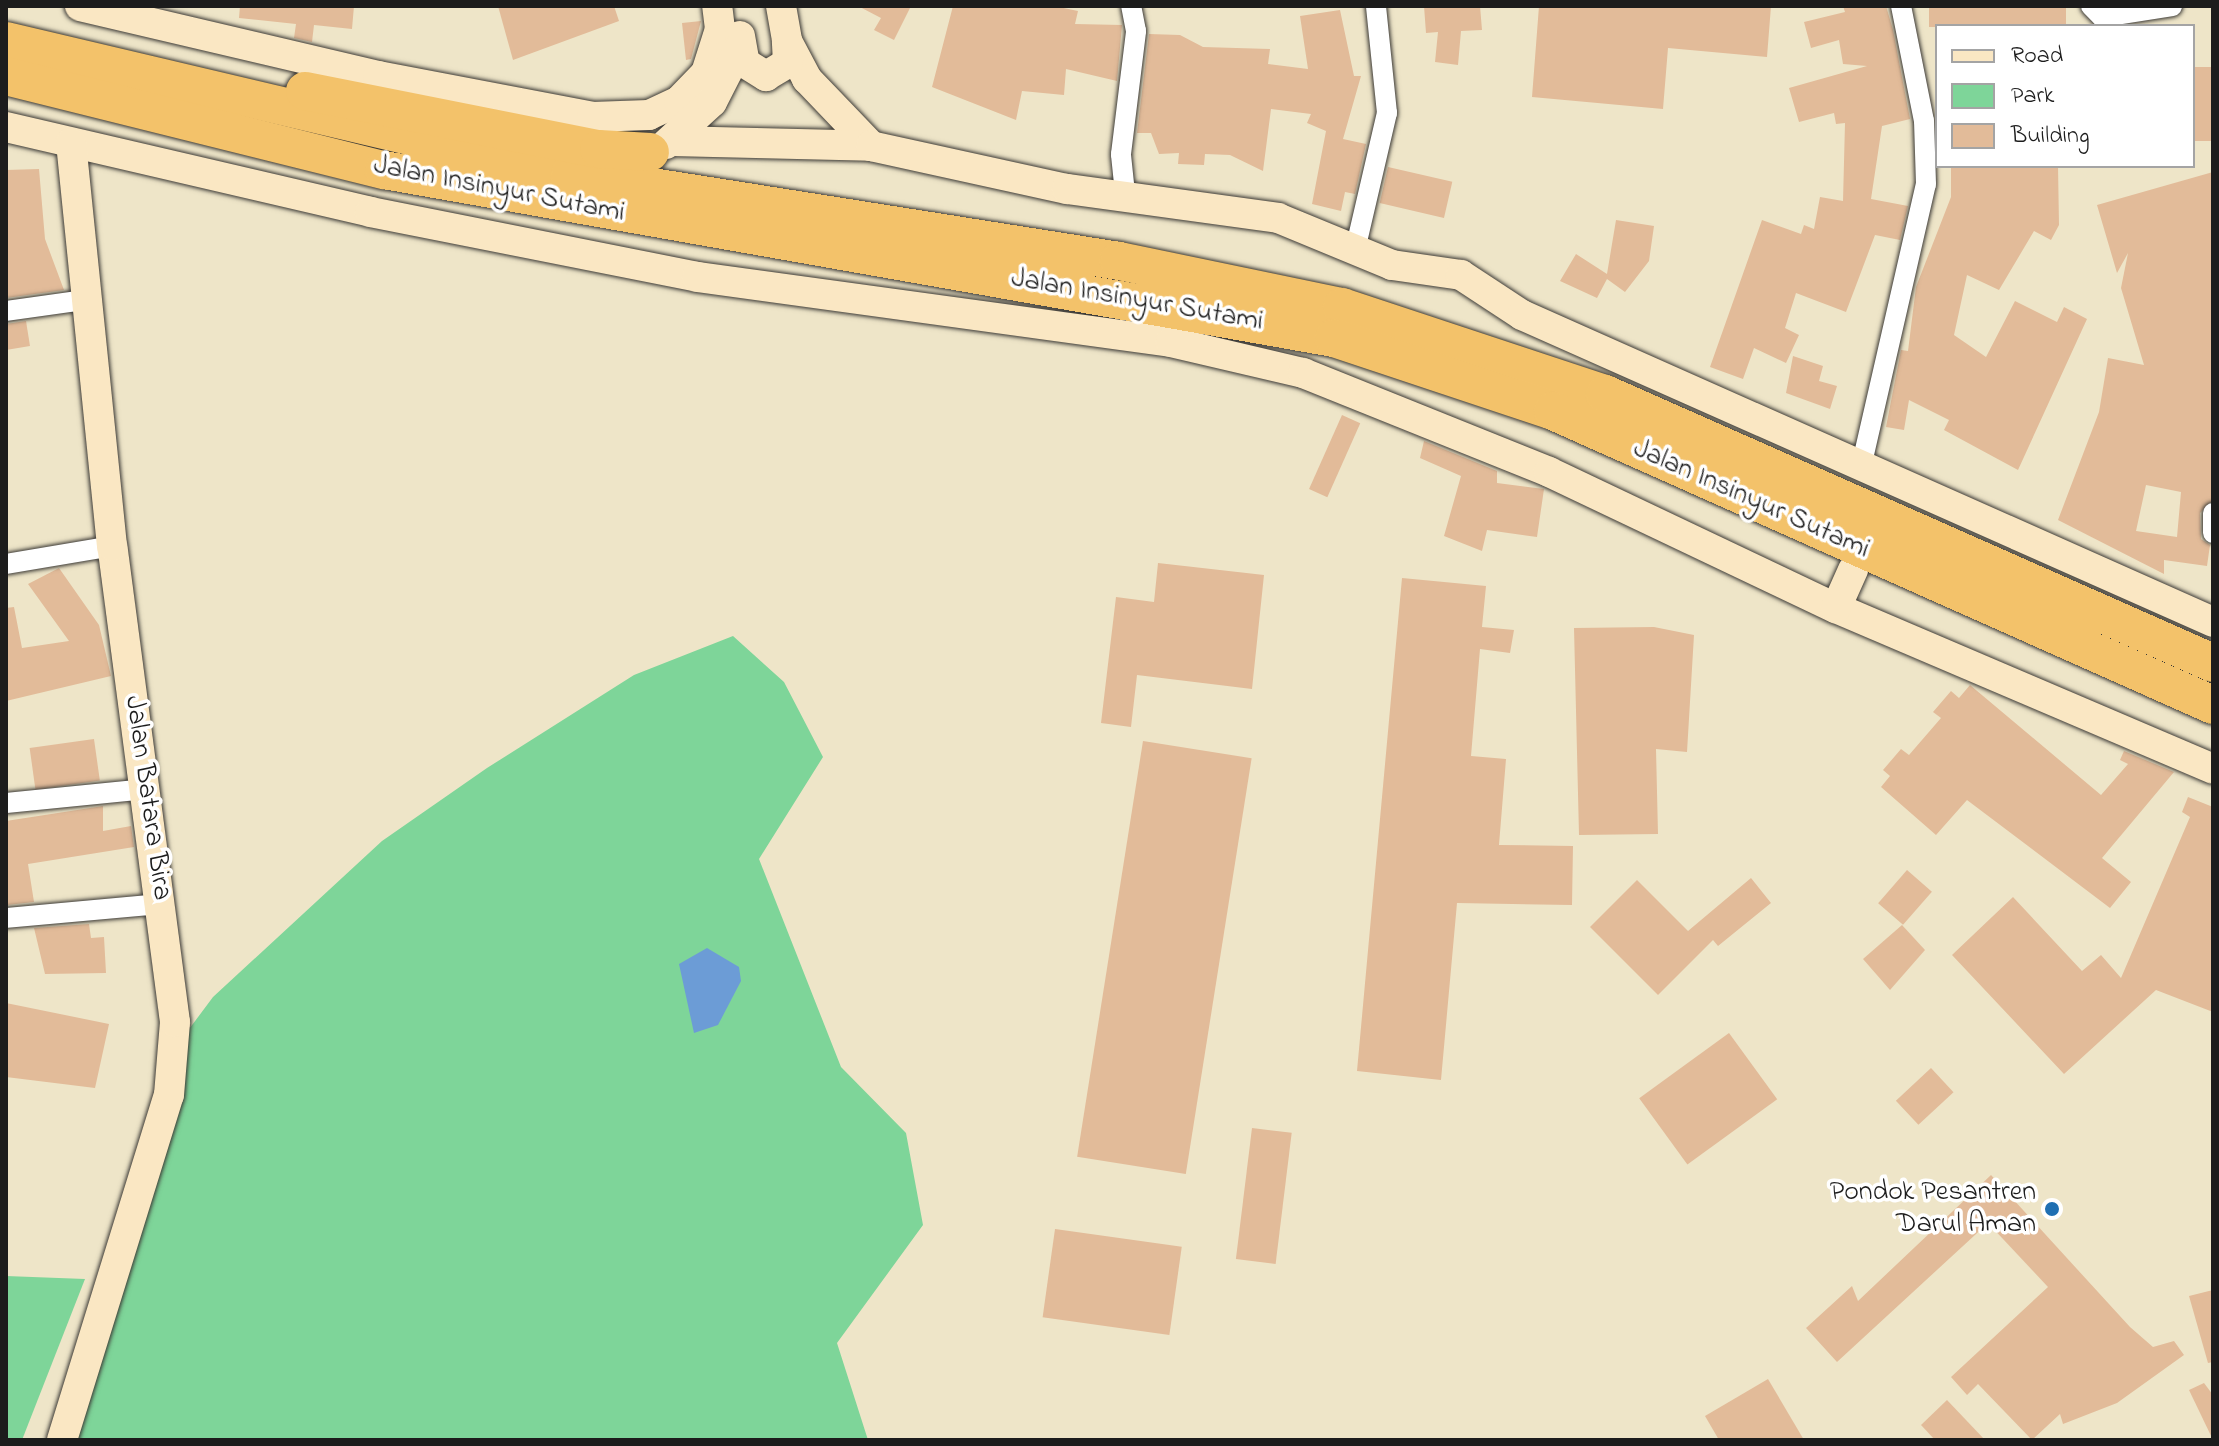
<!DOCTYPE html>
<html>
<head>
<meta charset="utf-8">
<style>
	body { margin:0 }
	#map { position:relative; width:2219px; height:1446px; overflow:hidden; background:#eee5c8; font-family:"Indie Flower",sans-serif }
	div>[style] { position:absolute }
	.green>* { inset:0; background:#7ed599 }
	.water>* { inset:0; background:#6c9cd6 }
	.building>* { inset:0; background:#e2bb99; transform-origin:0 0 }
	.roads { filter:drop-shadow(0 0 2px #3c3a36) drop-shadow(0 0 2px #3c3a36) }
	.street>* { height:20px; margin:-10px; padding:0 10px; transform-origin:10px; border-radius:10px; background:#fff }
	.secondary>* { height:30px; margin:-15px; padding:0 15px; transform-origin:15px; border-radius:15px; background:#fae7c3 }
	.highway>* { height:38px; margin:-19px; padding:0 19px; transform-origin:19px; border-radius:19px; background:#f3c26a }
	.dots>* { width:22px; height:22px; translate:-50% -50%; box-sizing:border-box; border:4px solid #fff; border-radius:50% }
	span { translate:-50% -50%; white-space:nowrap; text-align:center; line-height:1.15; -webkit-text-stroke:7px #fff; paint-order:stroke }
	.street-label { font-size:28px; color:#1c1c1c }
	.poi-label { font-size:28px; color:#1c1c1c }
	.right { translate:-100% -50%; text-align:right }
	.frame { position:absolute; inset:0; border:8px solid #1c1c1c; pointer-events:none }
	.legend { position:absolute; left:1935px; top:24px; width:260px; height:144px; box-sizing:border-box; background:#fff; border:2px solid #a4a4a4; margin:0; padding:10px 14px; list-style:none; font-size:24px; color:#1c1c1c }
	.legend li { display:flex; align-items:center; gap:16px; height:40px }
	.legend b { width:40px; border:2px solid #a4a4a4 }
</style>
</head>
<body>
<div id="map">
	<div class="green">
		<i style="clip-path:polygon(733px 636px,784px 682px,823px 757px,759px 859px,841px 1067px,906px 1133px,923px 1225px,837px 1343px,868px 1440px,58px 1440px,166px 1060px,213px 997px,382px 841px,487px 768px,634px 675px)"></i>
		<i style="clip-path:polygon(6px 1276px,85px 1279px,22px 1440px,6px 1440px)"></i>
	</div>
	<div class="water">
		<i style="clip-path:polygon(707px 948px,739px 967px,741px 981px,718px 1025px,694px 1033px,679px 964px)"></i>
	</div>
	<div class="building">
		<i style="clip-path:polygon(240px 6px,354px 6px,352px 29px,314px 25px,312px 42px,294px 38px,296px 24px,239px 18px)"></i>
		<i style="clip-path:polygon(498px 6px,614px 6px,619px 21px,513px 60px)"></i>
		<i style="clip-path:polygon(858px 6px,911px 6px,894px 40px,874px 30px,881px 18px)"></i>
		<i style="clip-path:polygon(953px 6px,1054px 6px,1078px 11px,1075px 24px,1122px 25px,1117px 81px,1066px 69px,1064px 95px,1022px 91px,1016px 120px,932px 87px)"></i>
		<i style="clip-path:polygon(1424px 6px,1480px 6px,1482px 30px,1461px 31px,1458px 65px,1435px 62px,1438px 32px,1426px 33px)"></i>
		<i style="clip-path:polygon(1539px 6px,1771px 6px,1767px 57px,1668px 48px,1663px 109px,1532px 97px)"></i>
		<i style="clip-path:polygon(1843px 6px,1886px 6px,1893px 30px,1910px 119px,1882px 126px,1871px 199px,1908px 206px,1900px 240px,1875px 235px,1846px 312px,1796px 293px,1785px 328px,1799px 335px,1786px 363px,1754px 348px,1743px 379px,1710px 367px,1762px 220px,1801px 234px,1804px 225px,1814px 229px,1820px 197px,1843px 201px,1845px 123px,1836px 124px,1834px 113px,1799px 122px,1789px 88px,1867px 66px,1843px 64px,1839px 40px,1811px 48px,1804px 22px,1845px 12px)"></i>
		<i style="left:1929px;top:6px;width:137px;height:21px"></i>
		<i style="clip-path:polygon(1340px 10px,1354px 76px,1361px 76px,1343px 139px,1366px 144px,1355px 194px,1345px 192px,1341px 211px,1312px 204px,1326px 131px,1307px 123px,1311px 114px,1271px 109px,1263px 171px,1230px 155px,1205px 154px,1204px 165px,1178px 164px,1179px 153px,1159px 154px,1151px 133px,1137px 133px,1149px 34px,1180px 35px,1203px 47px,1270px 49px,1268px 64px,1308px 69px,1300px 16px)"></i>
		<i style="clip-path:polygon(701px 21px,691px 59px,686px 60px,682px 23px)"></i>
		<i style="left:2213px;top:67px;width:74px;height:21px;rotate:90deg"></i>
		<i style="clip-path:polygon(2058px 166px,2059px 225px,2051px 240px,2034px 231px,1999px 290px,1967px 275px,1954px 335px,1986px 357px,2015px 301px,2057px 322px,2064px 307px,2087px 319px,2018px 470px,1944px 430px,1949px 420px,1909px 400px,1904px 430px,1886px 427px,1901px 350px,1908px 351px,1916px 287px,1951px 197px,1951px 167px)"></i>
		<i style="left:1388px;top:167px;width:66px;height:37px;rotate:13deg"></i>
		<i style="clip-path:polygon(39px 169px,45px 239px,64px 290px,6px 298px,6px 170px)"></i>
		<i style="clip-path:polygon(evenodd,2213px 172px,2213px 500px,2200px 513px,2201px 539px,2210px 545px,2207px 566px,2164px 560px,2164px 574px,2058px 520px,2099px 412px,2108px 358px,2144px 365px,2121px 288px,2128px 253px,2117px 273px,2097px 205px,2213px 172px,2146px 485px,2181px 492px,2177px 537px,2136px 531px,2146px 485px)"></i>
		<i style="clip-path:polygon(1616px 220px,1654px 226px,1649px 261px,1625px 292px,1607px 279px,1597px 298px,1560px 281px,1576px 254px,1607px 274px)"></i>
		<i style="clip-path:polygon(26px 321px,30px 346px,6px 350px,6px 324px)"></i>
		<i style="clip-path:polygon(1793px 356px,1823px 366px,1819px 381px,1837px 386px,1830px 409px,1786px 393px)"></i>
		<i style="left:1342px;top:415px;width:20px;height:81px;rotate:24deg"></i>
		<i style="clip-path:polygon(1424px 441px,1497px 471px,1497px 483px,1544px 489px,1537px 537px,1487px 530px,1482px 551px,1444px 536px,1461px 476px,1420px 458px)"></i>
		<i style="clip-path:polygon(1158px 563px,1264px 575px,1252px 689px,1137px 675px,1131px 727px,1101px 723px,1116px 597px,1154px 602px)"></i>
		<i style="clip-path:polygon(59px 568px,99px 625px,111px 676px,6px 701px,6px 608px,14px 607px,22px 648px,69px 641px,28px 584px)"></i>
		<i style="clip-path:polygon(1402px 578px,1486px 586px,1482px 627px,1514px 630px,1510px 653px,1480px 649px,1471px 756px,1506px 759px,1499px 845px,1573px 846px,1572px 905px,1457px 903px,1441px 1080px,1357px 1071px)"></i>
		<i style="clip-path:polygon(1654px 627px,1694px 635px,1687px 752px,1656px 749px,1658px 834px,1579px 835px,1574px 628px)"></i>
		<i style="clip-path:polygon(1970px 685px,2101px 795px,2128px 764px,2120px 760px,2124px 751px,2174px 772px,2102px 858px,2131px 882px,2110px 908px,1967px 800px,1936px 835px,1881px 787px,1890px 776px,1883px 770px,1901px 749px,1909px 755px,1941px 718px,1933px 712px,1951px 691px,1959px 698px)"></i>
		<i style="left:94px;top:739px;width:42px;height:65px;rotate:82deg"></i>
		<i style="left:1143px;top:741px;width:110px;height:421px;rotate:9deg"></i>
		<i style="clip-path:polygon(2188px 797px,2213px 807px,2213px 1012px,2156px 990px,2064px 1074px,1952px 955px,2013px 897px,2082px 971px,2101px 955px,2121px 978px,2190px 817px,2182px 812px)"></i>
		<i style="clip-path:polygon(103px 806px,103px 831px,131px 826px,134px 847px,28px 864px,34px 902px,7px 905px,6px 821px)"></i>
		<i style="left:1907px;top:870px;width:33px;height:44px;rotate:41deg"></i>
		<i style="clip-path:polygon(1751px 878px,1771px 903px,1718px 946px,1713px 940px,1658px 995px,1590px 927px,1637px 880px,1688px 931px)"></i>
		<i style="clip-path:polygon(89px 924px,91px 938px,104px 937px,106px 973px,45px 974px,34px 928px)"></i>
		<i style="clip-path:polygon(1902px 925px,1925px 950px,1890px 990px,1863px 959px)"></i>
		<i style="clip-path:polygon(6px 1003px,109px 1024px,95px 1088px,6px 1077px)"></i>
		<i style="left:1729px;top:1033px;width:82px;height:111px;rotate:54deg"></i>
		<i style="left:1931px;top:1068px;width:33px;height:48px;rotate:47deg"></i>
		<i style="left:1252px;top:1128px;width:40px;height:132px;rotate:7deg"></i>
		<i style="clip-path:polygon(1991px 1175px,2130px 1327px,2153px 1347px,2174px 1341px,2184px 1355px,2117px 1403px,2063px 1424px,2060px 1414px,2032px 1440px,1978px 1384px,1967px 1395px,1951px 1377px,2048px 1287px,1988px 1223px,1837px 1362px,1806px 1328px,1852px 1286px,1858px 1301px)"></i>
		<i style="left:1055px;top:1229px;width:128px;height:89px;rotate:8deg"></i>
		<i style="clip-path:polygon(2213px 1290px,2213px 1362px,2208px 1363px,2189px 1296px)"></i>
		<i style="clip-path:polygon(1768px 1379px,1804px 1440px,1719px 1440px,1705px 1416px)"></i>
		<i style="clip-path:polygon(2204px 1383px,2213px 1395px,2213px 1440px,2189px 1390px)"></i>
		<i style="clip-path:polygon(1947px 1400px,1985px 1440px,1935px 1440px,1921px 1425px)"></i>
	</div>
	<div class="roads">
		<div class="street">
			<i style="left:2091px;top:6px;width:16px;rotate:45deg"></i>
			<i style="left:2102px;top:17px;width:71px;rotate:-8.9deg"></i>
			<i style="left:1125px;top:193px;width:39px;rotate:-96deg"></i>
			<i style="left:1121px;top:154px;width:124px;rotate:-83deg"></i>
			<i style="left:1136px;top:31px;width:25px;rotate:-101deg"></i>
			<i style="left:1356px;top:246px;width:137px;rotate:-76.9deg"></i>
			<i style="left:1387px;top:113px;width:108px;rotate:-95.9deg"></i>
			<i style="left:6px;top:311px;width:79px;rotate:-8deg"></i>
			<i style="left:1862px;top:463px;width:286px;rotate:-77.1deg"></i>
			<i style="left:1926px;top:184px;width:63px;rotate:-91.8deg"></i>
			<i style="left:1924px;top:121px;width:117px;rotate:-101.3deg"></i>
			<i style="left:2213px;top:513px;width:20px;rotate:90deg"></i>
			<i style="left:6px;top:564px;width:108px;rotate:-9.6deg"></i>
			<i style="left:6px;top:803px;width:141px;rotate:-5.7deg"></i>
			<i style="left:6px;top:918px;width:156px;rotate:-5.2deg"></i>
		</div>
		<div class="secondary">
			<i style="left:80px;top:6px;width:306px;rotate:13.2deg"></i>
			<i style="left:378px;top:76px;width:218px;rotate:10.8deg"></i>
			<i style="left:592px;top:117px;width:57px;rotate:-2deg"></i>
			<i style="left:649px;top:115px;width:33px;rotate:-25deg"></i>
			<i style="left:679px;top:101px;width:39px;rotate:-46deg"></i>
			<i style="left:706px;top:73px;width:46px;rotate:-72.3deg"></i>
			<i style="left:720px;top:29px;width:23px;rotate:-97deg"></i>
			<i style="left:781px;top:6px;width:36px;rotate:80deg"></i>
			<i style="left:787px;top:41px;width:43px;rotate:62.2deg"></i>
			<i style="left:807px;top:79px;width:93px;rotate:46.3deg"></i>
			<i style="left:740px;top:36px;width:27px;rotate:80deg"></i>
			<i style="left:745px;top:63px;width:25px;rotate:32deg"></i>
			<i style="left:766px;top:76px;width:26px;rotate:-31deg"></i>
			<i style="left:788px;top:63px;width:22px;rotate:-93deg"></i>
			<i style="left:6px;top:127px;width:374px;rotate:13.1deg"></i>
			<i style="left:370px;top:212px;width:333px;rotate:11.2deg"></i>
			<i style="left:697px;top:277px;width:478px;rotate:7.8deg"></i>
			<i style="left:1171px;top:342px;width:136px;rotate:13.2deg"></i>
			<i style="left:1303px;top:373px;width:265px;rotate:21.9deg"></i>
			<i style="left:1549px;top:472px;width:318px;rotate:25.4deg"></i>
			<i style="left:1836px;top:608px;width:410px;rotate:23.1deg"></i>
			<i style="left:672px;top:141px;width:199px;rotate:1.4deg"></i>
			<i style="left:871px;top:146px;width:201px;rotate:12.4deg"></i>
			<i style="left:1067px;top:189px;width:213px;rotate:7.8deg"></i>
			<i style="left:1278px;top:218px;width:123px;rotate:22.4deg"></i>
			<i style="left:1392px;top:265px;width:70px;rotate:8.2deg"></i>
			<i style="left:1461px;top:275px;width:73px;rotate:33.3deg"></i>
			<i style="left:1522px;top:315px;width:756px;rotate:23.95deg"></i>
			<i style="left:666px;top:144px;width:62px;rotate:-42.4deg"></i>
			<i style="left:712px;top:102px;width:64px;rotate:-63deg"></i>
			<i style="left:1836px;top:608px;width:42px;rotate:-65.9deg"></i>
			<i style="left:62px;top:1440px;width:361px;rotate:-72.8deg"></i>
			<i style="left:169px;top:1095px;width:73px;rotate:-85.3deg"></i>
			<i style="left:175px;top:1022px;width:480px;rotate:-97.5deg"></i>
			<i style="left:112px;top:546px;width:405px;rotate:-95.8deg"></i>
		</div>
		<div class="highway">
			<i style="left:6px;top:41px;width:579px;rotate:13.27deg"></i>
			<i style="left:570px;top:174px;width:556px;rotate:9deg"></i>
			<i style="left:1119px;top:261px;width:228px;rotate:11.7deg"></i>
			<i style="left:1342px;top:307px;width:277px;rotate:18.3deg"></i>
			<i style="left:1605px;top:394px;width:665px;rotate:23.87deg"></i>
			<i style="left:6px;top:76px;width:390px;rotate:14deg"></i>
			<i style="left:384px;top:170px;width:965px;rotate:10.03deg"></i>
			<i style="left:1334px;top:338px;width:231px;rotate:18.4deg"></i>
			<i style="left:1553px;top:411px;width:723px;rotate:24.01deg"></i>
			<i style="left:305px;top:91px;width:300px;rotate:11.2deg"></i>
			<i style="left:599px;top:149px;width:51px;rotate:3.4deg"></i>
		</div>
	</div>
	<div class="dots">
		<i style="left:2052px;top:1209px;background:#1f6fb2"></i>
	</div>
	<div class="street-label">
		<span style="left:499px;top:190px;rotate:11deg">Jalan Insinyur Sutami</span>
		<span style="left:1137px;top:301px;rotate:10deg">Jalan Insinyur Sutami</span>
		<span style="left:1751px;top:500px;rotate:24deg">Jalan Insinyur Sutami</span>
		<span style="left:147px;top:798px;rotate:82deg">Jalan Batara Bira</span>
	</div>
	<div class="poi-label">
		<span class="right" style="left:2036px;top:1209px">Pondok Pesantren<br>Darul Aman</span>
	</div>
	<div class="frame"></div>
	<ul class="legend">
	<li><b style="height:10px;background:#fae7c3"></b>Road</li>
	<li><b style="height:22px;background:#7ed599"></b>Park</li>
	<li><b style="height:22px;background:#e2bb99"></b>Building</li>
	</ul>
</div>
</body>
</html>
